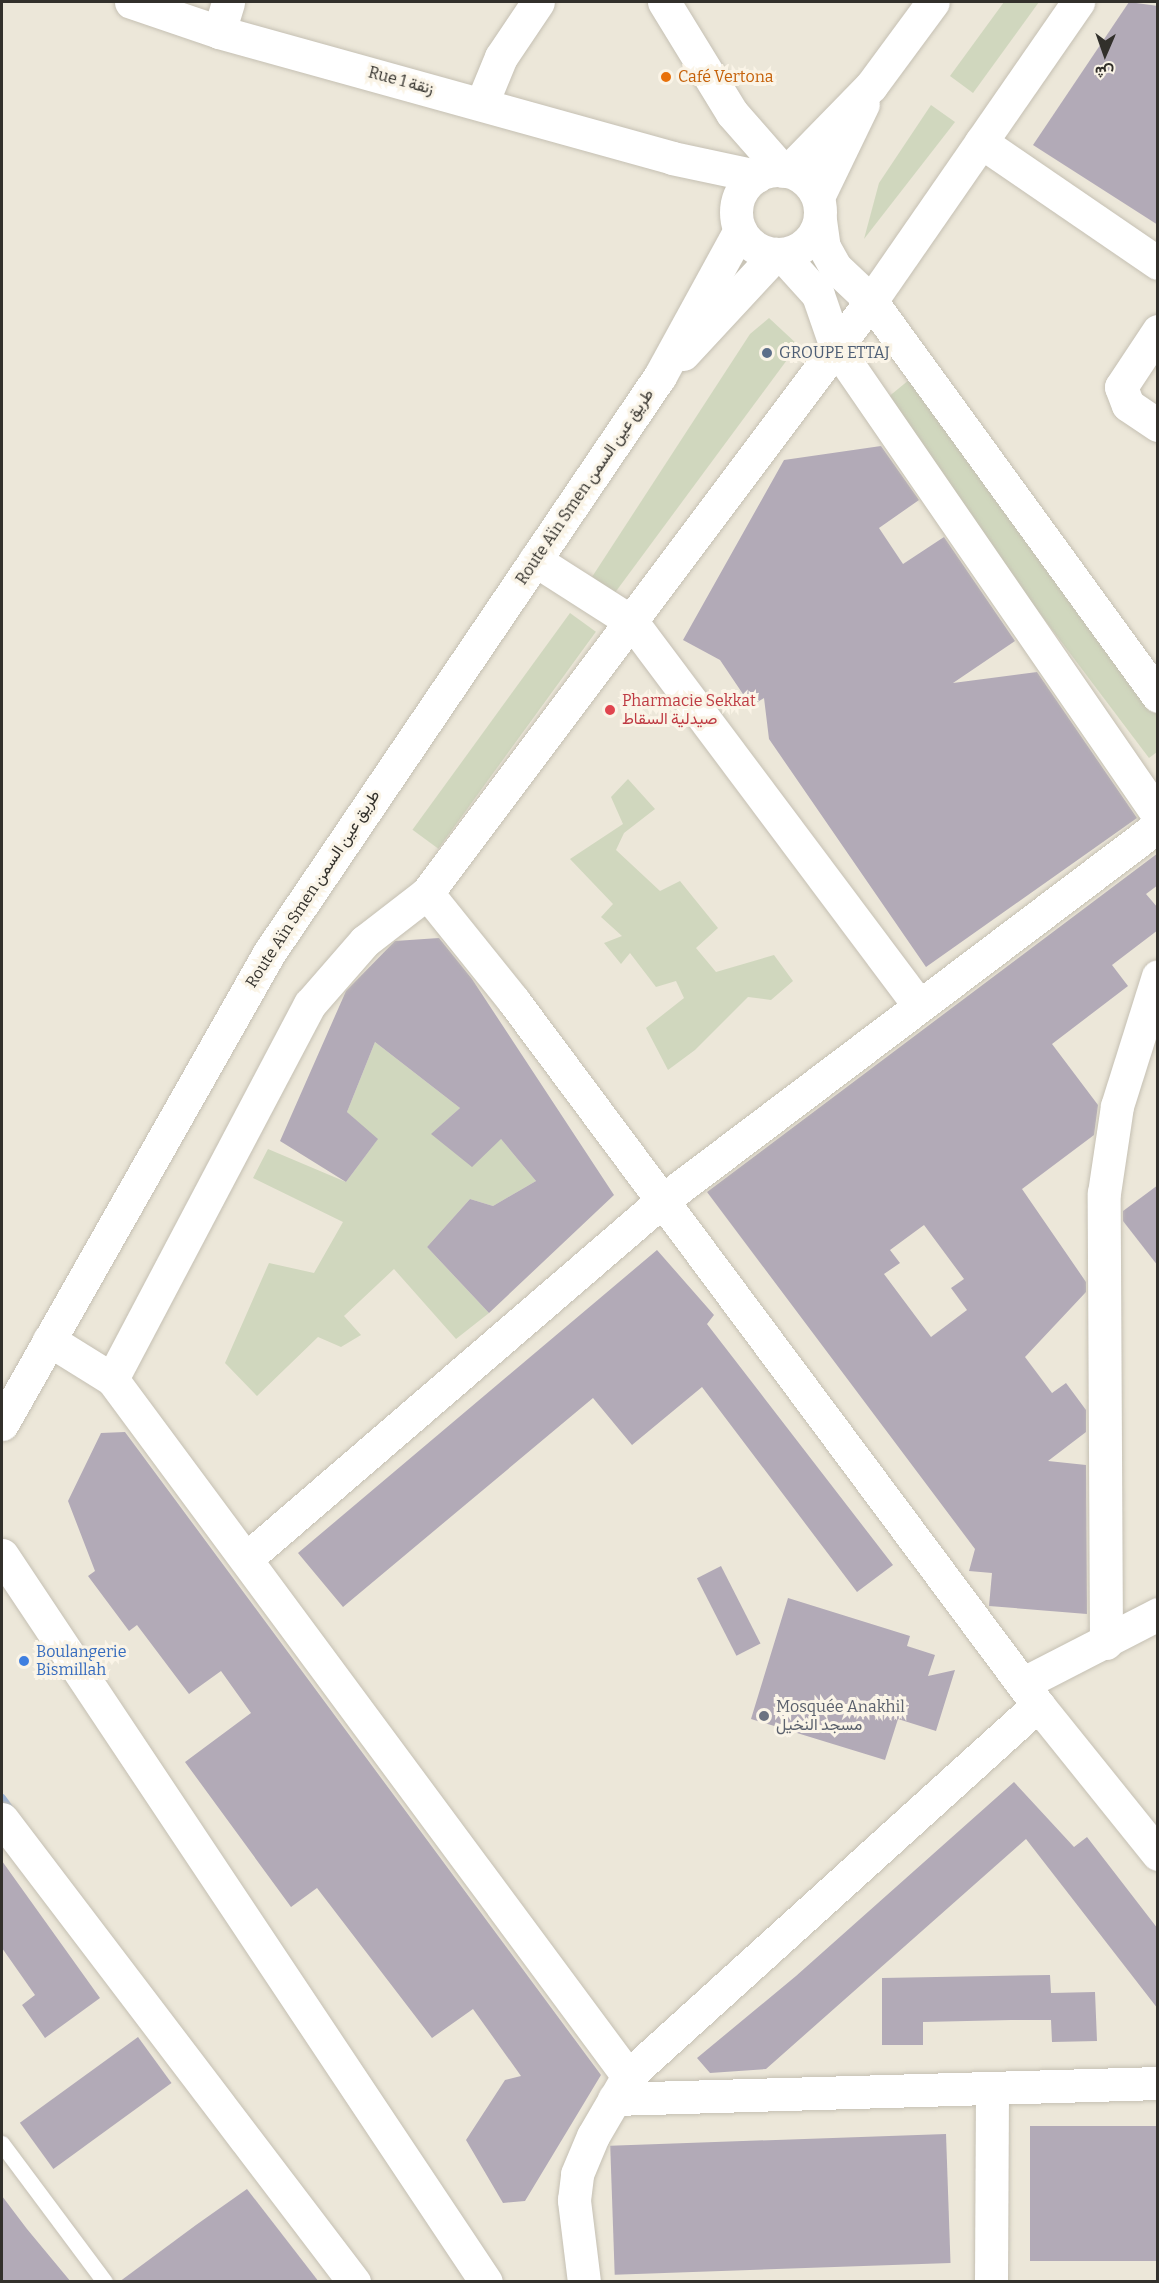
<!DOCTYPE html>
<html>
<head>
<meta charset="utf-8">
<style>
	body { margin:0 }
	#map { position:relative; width:1159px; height:2283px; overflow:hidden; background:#ece7d9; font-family:Bitter,Vazirmatn,serif }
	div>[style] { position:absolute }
	.green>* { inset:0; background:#d0d7be; transform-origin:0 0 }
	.stream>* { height:8px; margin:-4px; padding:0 4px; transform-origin:4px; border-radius:4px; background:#9fb6d7 }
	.building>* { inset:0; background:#b2aab7; transform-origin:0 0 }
	.roads { filter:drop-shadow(0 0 2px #c5c0b3) drop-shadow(0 0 2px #c5c0b3) }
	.service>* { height:16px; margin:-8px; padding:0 8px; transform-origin:8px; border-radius:8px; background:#fff }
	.minor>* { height:33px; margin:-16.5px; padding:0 16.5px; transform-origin:16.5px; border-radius:16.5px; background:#fff }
	.tertiary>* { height:33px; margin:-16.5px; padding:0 16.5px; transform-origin:16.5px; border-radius:16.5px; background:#fff }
	.tertiary>.ring { margin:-16.5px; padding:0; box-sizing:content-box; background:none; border:33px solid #fff; border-radius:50% }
	.dots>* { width:16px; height:16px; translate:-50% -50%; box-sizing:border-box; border:3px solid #faf4e7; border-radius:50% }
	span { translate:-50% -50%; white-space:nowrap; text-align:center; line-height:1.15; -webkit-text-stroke:6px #faf4e7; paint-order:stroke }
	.food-label { font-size:16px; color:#c56008 }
	.left { translate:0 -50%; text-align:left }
	.street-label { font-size:16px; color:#32302b }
	.service-label { font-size:16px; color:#4e5e75 }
	.health-label { font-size:16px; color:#be3a42 }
	.shop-label { font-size:16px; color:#366cbe }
	.worship-label { font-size:16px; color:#5b616d }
	.frame { position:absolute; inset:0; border:3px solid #32302b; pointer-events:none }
	.north { position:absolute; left:1075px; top:24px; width:60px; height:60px; -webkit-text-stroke:4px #faf4e7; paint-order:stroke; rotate:182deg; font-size:16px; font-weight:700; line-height:24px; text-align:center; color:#32302b }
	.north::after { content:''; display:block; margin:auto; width:21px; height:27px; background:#32302b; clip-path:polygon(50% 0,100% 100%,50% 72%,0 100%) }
</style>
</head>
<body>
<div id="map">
	<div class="green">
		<i style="clip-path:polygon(1004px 2px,1039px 2px,973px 93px,950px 76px)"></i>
		<i style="clip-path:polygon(931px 105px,955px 122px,864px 239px,879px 183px)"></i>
		<i style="clip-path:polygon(769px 318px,798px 345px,614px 594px,592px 577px,750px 334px)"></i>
		<i style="clip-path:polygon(915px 375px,1157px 713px,1157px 752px,1149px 758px,881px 403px)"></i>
		<i style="left:570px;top:613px;width:32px;height:268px;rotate:36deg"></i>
		<i style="clip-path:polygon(628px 779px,655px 809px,624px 833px,616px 850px,660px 891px,680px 881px,718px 928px,696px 948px,716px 972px,774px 955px,793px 981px,771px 1000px,748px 997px,695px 1050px,668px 1070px,646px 1028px,684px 998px,676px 981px,656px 987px,630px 953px,621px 964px,604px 943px,622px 936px,601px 917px,613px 904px,570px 859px,623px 824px,611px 797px)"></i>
		<i style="clip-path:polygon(375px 1042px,460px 1108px,432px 1134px,501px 1139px,536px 1181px,493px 1206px,470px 1199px,427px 1247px,489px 1313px,456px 1339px,394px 1269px,344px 1316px,361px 1335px,341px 1347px,318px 1337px,257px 1396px,225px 1363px,269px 1263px,314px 1273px,343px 1222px,253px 1178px,268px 1149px,346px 1182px,377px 1140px,347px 1112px)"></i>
	</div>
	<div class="stream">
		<i style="left:2px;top:1798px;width:17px;rotate:54deg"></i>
	</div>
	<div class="building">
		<i style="clip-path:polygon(1129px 2px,1158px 6px,1158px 225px,1033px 145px)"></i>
		<i style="clip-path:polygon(881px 446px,919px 500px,879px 528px,903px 564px,944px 537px,1015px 641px,953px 683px,1037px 672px,1137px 818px,926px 967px,769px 739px,764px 698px,751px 706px,720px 660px,683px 640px,784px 460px)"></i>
		<i style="clip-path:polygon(evenodd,1158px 853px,1158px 885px,1146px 894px,1158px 908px,1158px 930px,1112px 965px,1128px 986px,1052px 1044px,1098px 1105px,1094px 1135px,1022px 1189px,1086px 1282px,1086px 1292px,1025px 1357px,1052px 1393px,1066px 1383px,1086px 1410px,1086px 1432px,1048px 1461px,1086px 1465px,1087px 1614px,989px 1606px,992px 1573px,969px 1571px,975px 1549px,707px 1192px,1158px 853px,924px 1225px,964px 1279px,951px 1288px,967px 1310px,931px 1337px,884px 1274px,900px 1263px,890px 1250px,924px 1225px)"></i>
		<i style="clip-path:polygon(439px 938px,472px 979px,614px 1195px,489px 1313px,427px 1247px,470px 1199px,493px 1206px,536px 1181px,501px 1139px,472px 1167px,431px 1134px,460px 1108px,375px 1042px,347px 1112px,378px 1139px,346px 1182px,280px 1141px,346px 991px,395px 941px)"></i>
		<i style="clip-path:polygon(1158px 1185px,1158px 1266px,1123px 1221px,1123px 1211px)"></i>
		<i style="clip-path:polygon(657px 1250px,714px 1315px,707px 1324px,893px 1565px,857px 1592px,702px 1387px,632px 1445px,593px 1398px,343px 1607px,298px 1553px)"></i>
		<i style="clip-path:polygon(125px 1432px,601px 2075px,525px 2201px,503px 2203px,466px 2140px,505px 2080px,521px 2076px,473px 2009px,432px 2038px,317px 1888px,291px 1907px,185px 1762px,251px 1713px,221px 1671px,189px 1694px,137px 1625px,129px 1631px,88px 1576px,95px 1571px,68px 1501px,101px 1433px)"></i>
		<i style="left:721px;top:1566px;width:87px;height:27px;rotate:63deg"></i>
		<i style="clip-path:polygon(788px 1598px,910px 1636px,907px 1646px,935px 1655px,928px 1676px,955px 1670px,936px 1731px,898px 1719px,885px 1760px,751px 1719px)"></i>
		<i style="clip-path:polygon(1014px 1782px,1074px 1847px,1087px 1837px,1158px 1929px,1158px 2009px,1026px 1839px,766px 2069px,710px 2073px,697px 2058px,796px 1976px)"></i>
		<i style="clip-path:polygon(2px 1861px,100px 1998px,45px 2038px,22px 2005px,35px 1995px,2px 1948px)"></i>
		<i style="clip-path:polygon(1050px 1975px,1051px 1993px,1095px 1992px,1097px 2041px,1052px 2042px,1051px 2020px,1011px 2020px,923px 2022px,923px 2045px,882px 2045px,882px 1978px)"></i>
		<i style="left:138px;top:2037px;width:57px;height:146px;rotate:54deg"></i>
		<i style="left:1158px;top:2126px;width:135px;height:128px;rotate:90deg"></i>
		<i style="left:946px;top:2134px;width:129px;height:336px;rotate:88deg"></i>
		<i style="clip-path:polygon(247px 2189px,319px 2282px,119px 2282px,196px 2225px)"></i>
		<i style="clip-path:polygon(2px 2196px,27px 2229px,71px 2282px,2px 2282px)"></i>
	</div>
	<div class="roads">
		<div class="service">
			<i style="left:2px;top:2144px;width:172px;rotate:53.3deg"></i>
		</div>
		<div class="minor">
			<i style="left:664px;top:2px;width:130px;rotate:58.5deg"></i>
			<i style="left:732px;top:113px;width:77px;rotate:48.7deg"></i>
			<i style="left:219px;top:32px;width:31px;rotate:-73deg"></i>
			<i style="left:482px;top:103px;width:50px;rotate:-67.6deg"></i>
			<i style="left:501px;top:57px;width:66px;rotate:-56.1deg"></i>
			<i style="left:981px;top:142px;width:214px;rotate:34.4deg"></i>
			<i style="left:820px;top:220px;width:27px;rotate:82deg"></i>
			<i style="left:824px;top:247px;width:23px;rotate:61deg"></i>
			<i style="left:835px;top:267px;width:50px;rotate:43.4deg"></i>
			<i style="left:871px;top:301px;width:488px;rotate:54deg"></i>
			<i style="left:781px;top:254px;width:55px;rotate:47.9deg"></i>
			<i style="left:818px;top:295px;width:55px;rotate:70.9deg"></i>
			<i style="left:836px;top:347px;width:568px;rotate:55.47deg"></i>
			<i style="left:1158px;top:331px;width:67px;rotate:123.5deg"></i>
			<i style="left:1121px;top:387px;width:19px;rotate:69deg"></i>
			<i style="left:1128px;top:405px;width:36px;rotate:34deg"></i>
			<i style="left:535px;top:560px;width:115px;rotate:32.6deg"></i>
			<i style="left:632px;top:622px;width:478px;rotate:53.2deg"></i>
			<i style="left:427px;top:893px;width:137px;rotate:51.2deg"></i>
			<i style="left:513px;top:1000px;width:879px;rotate:53.33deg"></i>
			<i style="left:1038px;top:1705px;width:191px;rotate:51.2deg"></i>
			<i style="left:49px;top:1340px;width:74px;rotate:31.8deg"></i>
			<i style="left:112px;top:1379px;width:867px;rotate:53.49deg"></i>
			<i style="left:112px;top:1379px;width:424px;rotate:-62.2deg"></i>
			<i style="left:310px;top:1004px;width:84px;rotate:-48.9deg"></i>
			<i style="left:365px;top:941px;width:78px;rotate:-37.7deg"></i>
			<i style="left:427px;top:893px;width:740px;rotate:-53.13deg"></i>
			<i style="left:871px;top:301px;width:364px;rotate:-55.3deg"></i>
			<i style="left:2px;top:1555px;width:873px;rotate:56.35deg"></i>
			<i style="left:247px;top:1558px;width:549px;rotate:-40.71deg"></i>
			<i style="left:663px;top:1200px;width:620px;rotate:-37.07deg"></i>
			<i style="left:1106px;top:1643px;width:450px;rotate:-90.3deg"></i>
			<i style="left:1104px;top:1193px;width:88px;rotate:-81.5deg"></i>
			<i style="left:1117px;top:1106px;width:136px;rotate:-72.5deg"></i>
			<i style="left:1024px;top:1683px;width:151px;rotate:-27.2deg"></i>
			<i style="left:2px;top:1819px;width:582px;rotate:52.76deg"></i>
			<i style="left:614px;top:2099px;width:544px;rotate:-1.68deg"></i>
			<i style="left:584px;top:2282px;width:83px;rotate:-97deg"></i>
			<i style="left:574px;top:2200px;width:26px;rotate:-83deg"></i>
			<i style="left:577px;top:2174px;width:41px;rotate:-67.2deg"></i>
			<i style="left:593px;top:2136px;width:69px;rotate:-59.7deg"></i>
			<i style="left:628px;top:2076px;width:553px;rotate:-42.14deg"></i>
			<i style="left:991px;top:2282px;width:192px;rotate:-89.7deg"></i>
		</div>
		<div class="tertiary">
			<i style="left:131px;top:2px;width:93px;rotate:18.8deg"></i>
			<i style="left:219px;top:32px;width:470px;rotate:15.5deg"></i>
			<i style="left:672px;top:158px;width:87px;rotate:12deg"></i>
			<i class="ring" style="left:736px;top:170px;width:51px;height:51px"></i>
			<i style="left:788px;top:171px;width:119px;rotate:-45.7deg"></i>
			<i style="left:871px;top:86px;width:104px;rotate:-53.6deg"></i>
			<i style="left:818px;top:197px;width:103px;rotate:-64.2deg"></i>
			<i style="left:683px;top:354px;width:137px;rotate:-47.1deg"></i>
			<i style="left:2px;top:1424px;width:541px;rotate:-60.45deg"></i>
			<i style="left:269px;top:953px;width:697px;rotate:-55.88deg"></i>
			<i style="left:660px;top:376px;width:166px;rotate:-61.3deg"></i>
		</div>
	</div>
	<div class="dots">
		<i style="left:666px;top:77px;background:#e8710a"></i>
		<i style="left:767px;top:353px;background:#5c6f8a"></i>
		<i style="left:610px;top:710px;background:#e0444e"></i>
		<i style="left:24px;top:1661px;background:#3f7fe0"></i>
		<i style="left:764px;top:1716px;background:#6b7280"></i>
	</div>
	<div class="food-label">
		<span class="left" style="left:678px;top:77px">Café Vertona</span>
	</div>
	<div class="street-label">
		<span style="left:401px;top:81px;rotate:15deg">Rue 1 زنقة</span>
		<span style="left:585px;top:487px;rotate:-56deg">Route Aïn Smen طريق عين السمن</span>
		<span style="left:313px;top:889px;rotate:-57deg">Route Aïn Smen طريق عين السمن</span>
	</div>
	<div class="service-label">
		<span class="left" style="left:779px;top:353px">GROUPE ETTAJ</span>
	</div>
	<div class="health-label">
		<span class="left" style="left:622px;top:710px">Pharmacie Sekkat<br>صيدلية السقاط</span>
	</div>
	<div class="shop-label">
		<span class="left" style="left:36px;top:1661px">Boulangerie<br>Bismillah</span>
	</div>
	<div class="worship-label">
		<span class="left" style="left:776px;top:1716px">Mosquée Anakhil<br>مسجد النخيل</span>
	</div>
	<div class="frame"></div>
	<div class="north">ش</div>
</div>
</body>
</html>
